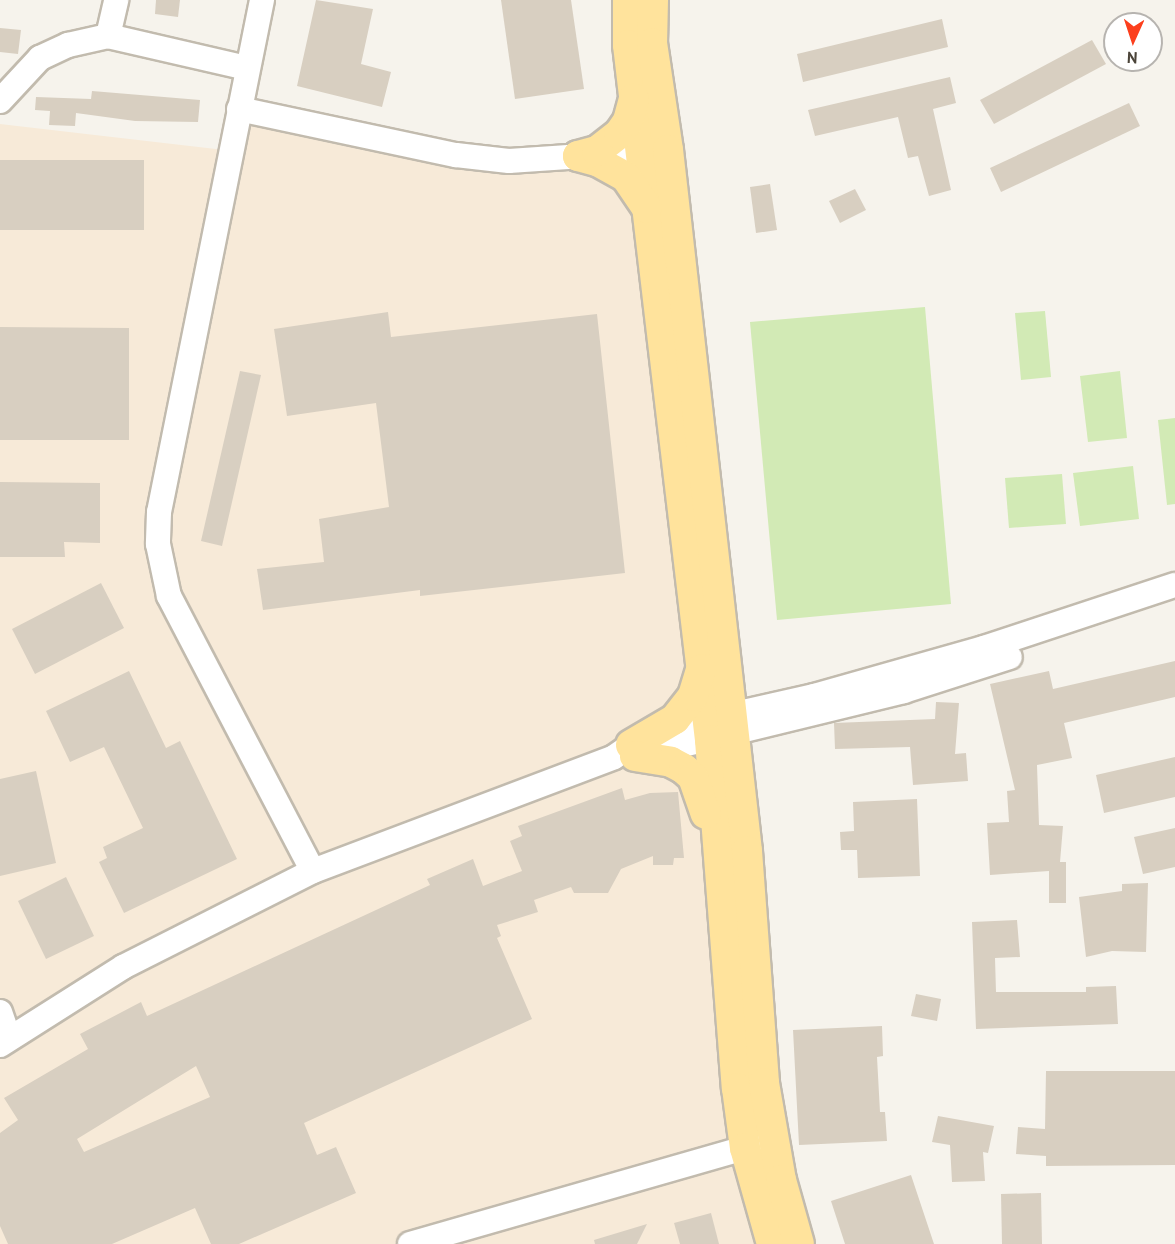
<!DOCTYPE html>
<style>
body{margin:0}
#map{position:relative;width:1175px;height:1244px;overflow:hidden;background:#f6f3ec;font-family:"PT Sans",sans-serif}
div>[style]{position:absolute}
.commercial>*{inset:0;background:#f7ead8}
.green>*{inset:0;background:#d2eab5}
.building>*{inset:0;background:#d8cfc1}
.roads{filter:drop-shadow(2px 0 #c2bbae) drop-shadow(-2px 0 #c2bbae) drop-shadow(0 2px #c2bbae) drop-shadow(0 -2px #c2bbae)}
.minor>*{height:24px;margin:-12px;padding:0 12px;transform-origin:12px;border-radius:12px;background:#fff}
.major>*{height:30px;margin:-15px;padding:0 15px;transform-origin:15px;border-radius:15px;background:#ffe39c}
span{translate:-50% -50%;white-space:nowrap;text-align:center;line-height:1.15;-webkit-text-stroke:6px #fff;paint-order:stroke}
.north{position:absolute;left:1103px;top:12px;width:60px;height:60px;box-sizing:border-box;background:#fff;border:2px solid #b7b4b0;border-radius:50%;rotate:183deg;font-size:16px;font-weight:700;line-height:24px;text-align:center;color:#4b4439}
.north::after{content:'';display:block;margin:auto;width:21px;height:27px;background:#fc3f1d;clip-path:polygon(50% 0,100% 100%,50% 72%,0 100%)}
</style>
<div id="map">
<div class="commercial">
<div style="clip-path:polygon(239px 109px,456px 155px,642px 153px,772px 1244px,0 1244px,0 124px,233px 151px)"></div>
</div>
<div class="green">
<div style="clip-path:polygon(925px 307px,951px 604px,777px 620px,750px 322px)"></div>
<div style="clip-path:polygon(1045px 311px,1051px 377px,1021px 380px,1015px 313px)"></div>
<div style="clip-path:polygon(1120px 371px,1127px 438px,1088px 442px,1080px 376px)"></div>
<div style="clip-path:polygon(1175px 418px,1175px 504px,1167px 505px,1158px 420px)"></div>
<div style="clip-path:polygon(1133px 466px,1139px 519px,1080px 526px,1073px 473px)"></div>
<div style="clip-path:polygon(1062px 474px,1066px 524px,1009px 528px,1005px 478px)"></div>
</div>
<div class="building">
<div style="clip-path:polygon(156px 0,180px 0,178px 17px,155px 14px)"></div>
<div style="clip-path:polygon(316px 0,373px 9px,361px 64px,391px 72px,382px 107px,297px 86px)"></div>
<div style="clip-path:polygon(501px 0,571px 0,584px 89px,515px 99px)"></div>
<div style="clip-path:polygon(942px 19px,948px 47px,803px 82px,797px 54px)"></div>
<div style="clip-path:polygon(0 28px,21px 30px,18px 54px,0 52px)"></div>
<div style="clip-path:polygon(1092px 40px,1106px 64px,994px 124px,980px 100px)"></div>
<div style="clip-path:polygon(950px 77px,956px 103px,933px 109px,951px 190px,929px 196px,918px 156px,908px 158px,898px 117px,815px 136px,808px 110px)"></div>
<div style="clip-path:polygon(92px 91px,200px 100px,198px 122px,135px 121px,76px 113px,75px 126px,49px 125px,50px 111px,35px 110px,36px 97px,91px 99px)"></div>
<div style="clip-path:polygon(1129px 103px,1140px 126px,1001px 192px,990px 168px)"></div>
<div style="clip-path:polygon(0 160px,144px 160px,144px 230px,0 230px)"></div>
<div style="clip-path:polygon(770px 184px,777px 230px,756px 233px,750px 187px)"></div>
<div style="clip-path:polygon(855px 189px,866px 210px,840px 223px,829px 201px)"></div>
<div style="clip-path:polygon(388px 312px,391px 337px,597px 314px,625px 573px,420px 596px,420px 590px,263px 610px,257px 569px,324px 562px,319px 519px,389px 507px,376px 403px,287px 416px,274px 329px)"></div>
<div style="clip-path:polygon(0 327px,129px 328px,129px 440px,0 440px)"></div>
<div style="clip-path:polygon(240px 371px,261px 375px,222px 546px,201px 541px)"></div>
<div style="clip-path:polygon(0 482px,100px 483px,100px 543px,64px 542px,65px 557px,0 557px)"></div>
<div style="clip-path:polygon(101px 583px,124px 628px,35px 674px,12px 629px)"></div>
<div style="clip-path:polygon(1175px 661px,1175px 697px,1064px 723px,1072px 758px,1037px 765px,1039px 825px,1063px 826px,1060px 862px,1066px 862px,1066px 903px,1049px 903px,1049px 871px,990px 875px,987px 823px,1009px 822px,1007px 791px,1015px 790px,990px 684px,1049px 671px,1053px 689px)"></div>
<div style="clip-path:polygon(129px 671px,166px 748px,180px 741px,237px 859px,124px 913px,99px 862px,107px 858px,103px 847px,143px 828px,104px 747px,70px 762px,46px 711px)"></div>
<div style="clip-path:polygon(936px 702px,959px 703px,955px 754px,966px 753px,968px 781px,913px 785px,910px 747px,835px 749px,834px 723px,935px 719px)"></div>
<div style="clip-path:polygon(1175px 757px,1175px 797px,1104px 813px,1096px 775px)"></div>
<div style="clip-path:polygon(36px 771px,56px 863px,0 876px,0 779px)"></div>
<div style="clip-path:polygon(evenodd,622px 788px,625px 800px,650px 793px,678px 792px,684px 858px,674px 858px,673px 865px,653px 865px,653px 856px,621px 869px,608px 893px,574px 893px,571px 887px,534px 900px,538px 912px,497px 925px,501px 936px,497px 938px,532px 1019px,304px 1123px,317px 1155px,336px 1147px,356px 1193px,239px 1244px,211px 1244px,195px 1208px,112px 1244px,8px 1244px,0 1226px,0 1133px,18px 1120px,4px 1098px,88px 1049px,80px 1034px,141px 1002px,147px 1016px,430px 885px,427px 879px,473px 859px,483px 886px,522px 871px,510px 841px,522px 836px,518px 826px,622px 788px,196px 1066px,210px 1097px,84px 1152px,77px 1139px,196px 1066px)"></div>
<div style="clip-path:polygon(917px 799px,920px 876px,858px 878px,857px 850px,841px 850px,840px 832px,854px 831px,853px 802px)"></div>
<div style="clip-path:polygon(1175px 828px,1175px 867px,1143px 874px,1134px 837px)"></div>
<div style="clip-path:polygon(66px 877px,94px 936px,46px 959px,18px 901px)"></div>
<div style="clip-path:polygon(1148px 883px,1146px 952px,1112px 951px,1086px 957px,1079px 897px,1122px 891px,1122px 884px)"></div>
<div style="clip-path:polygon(1017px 920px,1020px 957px,995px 958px,996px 992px,1086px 992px,1086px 987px,1116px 986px,1118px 1024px,976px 1029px,972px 922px)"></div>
<div style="clip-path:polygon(916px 994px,941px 999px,937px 1021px,911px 1016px)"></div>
<div style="clip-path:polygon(882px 1026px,883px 1056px,877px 1057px,880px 1112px,885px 1112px,887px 1141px,799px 1145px,793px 1030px)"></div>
<div style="clip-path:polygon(1046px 1071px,1175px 1071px,1175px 1165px,1046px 1166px,1046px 1156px,1016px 1154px,1018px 1127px,1045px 1129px)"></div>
<div style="clip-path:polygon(938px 1116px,994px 1126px,988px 1153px,983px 1152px,985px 1181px,952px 1182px,950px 1145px,932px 1142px)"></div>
<div style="clip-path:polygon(911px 1175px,934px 1244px,845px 1244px,831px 1201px)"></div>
<div style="clip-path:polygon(1041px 1193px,1042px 1244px,1002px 1244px,1001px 1194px)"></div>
<div style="clip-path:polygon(711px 1213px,719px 1244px,680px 1244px,674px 1223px)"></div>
<div style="clip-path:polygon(647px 1224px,637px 1244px,595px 1244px,594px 1240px)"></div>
</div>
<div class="roads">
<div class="minor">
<div style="left:262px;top:0;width:522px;rotate:101.37deg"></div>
<div style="left:159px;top:512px;width:32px;rotate:92deg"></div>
<div style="left:158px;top:544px;width:53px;rotate:78.1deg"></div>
<div style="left:169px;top:596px;width:310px;rotate:62.4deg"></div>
<div style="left:108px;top:36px;width:37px;rotate:-77deg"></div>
<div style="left:0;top:101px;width:59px;rotate:-47.1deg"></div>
<div style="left:40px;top:58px;width:31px;rotate:-25deg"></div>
<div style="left:68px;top:45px;width:41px;rotate:-12.7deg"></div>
<div style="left:108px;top:36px;width:143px;rotate:13deg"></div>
<div style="left:239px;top:109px;width:222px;rotate:12deg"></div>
<div style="left:456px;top:155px;width:53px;rotate:6.5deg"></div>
<div style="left:509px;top:161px;width:148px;rotate:-3.9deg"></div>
<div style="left:650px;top:753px;width:261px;rotate:-13.7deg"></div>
<div style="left:904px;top:691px;width:111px;rotate:-17.8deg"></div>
<div style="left:0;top:1012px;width:28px;rotate:71deg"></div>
<div style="left:0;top:1045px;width:146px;rotate:-32.4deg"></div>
<div style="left:123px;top:967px;width:213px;rotate:-26.8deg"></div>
<div style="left:313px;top:871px;width:322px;rotate:-20.7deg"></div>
<div style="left:614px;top:757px;width:21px;rotate:-35deg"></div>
<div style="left:631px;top:745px;width:81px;rotate:-18deg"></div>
<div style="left:708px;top:720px;width:109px;rotate:-12.8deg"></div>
<div style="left:814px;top:696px;width:177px;rotate:-15.8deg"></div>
<div style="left:984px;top:648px;width:201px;rotate:-18.3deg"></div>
<div style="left:410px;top:1244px;width:367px;rotate:-16deg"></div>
</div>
<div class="major">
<div style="left:628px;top:0;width:45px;rotate:90deg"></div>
<div style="left:628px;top:45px;width:700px;rotate:83.27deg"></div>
<div style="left:710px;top:740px;width:349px;rotate:85.6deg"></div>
<div style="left:737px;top:1088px;width:61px;rotate:82.4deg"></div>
<div style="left:745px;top:1148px;width:100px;rotate:74.3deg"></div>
<div style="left:653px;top:0;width:43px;rotate:91.3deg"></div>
<div style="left:652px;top:43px;width:108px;rotate:81.5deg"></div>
<div style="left:668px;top:150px;width:705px;rotate:83.57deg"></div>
<div style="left:747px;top:851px;width:233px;rotate:85.8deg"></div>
<div style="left:764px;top:1083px;width:98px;rotate:80.1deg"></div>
<div style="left:781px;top:1180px;width:66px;rotate:74.3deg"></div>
<div style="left:578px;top:156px;width:20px;rotate:15deg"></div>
<div style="left:597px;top:161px;width:33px;rotate:29deg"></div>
<div style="left:626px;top:177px;width:37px;rotate:56deg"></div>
<div style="left:578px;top:156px;width:20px;rotate:-15deg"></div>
<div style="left:597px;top:151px;width:28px;rotate:-38deg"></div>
<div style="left:619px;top:134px;width:16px;rotate:-55deg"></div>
<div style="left:628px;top:121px;width:23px;rotate:-75deg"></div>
<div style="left:631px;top:745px;width:51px;rotate:-30.6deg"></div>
<div style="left:675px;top:719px;width:29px;rotate:-52deg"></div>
<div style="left:693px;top:696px;width:28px;rotate:-73deg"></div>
<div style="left:635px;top:756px;width:36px;rotate:9deg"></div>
<div style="left:671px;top:762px;width:15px;rotate:28deg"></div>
<div style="left:684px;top:769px;width:12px;rotate:42deg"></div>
<div style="left:693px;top:777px;width:39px;rotate:71deg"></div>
</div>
</div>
<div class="north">N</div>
</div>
